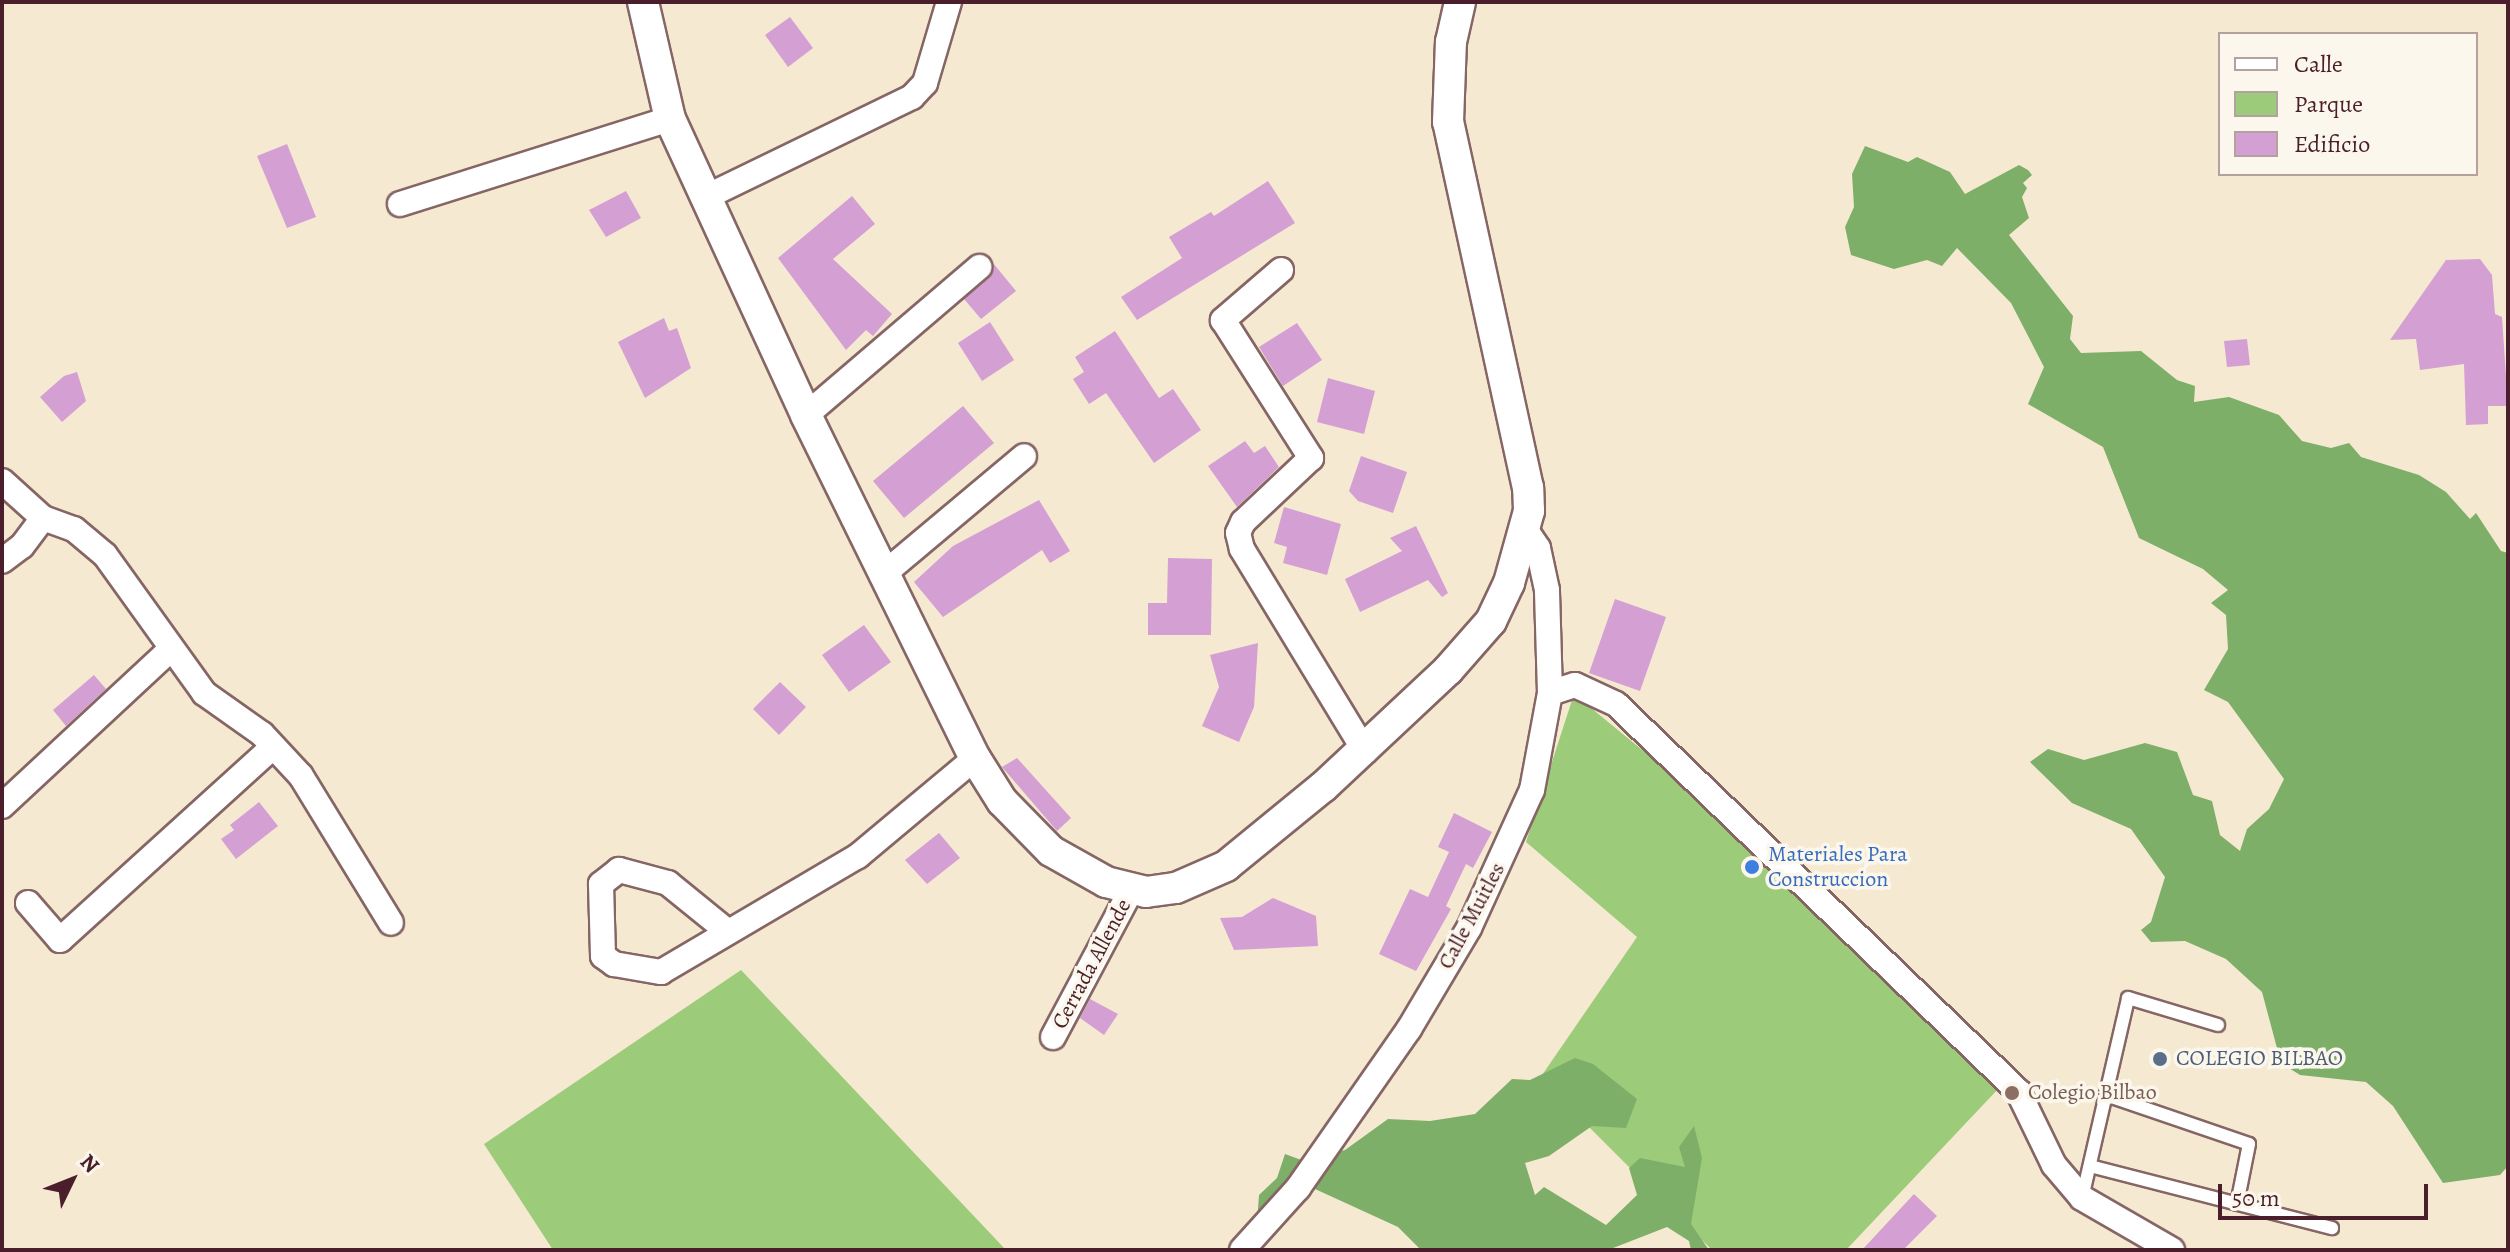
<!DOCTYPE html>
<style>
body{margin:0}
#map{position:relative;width:2510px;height:1252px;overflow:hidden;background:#f6e9d2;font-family:Alegreya,serif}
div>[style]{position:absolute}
.green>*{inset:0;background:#9ccb79}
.forest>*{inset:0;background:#7daf69}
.building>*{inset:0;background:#d49fd3}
.roads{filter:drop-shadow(2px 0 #866665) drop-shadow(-2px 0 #866665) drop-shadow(0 2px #866665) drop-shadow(0 -2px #866665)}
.service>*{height:12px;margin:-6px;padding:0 6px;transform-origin:6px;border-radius:6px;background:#fff}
.minor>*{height:24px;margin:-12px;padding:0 12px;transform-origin:12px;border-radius:12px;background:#fff}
.tertiary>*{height:30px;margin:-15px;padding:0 15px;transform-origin:15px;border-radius:15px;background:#fff}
.dots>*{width:22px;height:22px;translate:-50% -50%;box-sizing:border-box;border:4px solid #fbf7ec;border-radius:50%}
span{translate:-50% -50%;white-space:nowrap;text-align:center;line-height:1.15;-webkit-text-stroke:7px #fbf7ec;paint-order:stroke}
.shop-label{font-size:22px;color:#366cbe}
.left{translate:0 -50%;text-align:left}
.street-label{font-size:22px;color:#4a1f2b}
.service-label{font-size:22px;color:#4e5e75}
.education-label{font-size:22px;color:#785e54}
.frame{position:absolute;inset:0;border:4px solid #4a1f2b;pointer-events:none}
.legend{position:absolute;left:2218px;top:32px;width:260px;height:144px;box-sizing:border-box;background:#fbf7ec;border:2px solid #b4a19f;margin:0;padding:10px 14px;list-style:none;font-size:24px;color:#4a1f2b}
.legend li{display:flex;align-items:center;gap:16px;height:40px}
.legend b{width:40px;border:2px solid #b4a19f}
.north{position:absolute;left:32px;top:1140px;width:80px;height:80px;-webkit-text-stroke:6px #fbf7ec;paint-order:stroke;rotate:47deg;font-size:22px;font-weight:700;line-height:32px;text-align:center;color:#4a1f2b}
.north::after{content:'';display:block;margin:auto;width:28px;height:36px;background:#4a1f2b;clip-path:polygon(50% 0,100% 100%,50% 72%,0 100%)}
.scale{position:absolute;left:2218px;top:1184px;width:210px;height:36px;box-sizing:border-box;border:4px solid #4a1f2b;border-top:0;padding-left:10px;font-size:24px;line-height:28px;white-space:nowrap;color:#4a1f2b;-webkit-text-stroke:6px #fbf7ec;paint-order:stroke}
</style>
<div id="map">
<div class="green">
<div style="clip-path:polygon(1574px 694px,1724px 817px,1999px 1088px,1846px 1250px,1712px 1250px,1540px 1078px,1637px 937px,1526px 842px)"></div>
<div style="clip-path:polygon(741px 970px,1006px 1250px,553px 1250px,484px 1144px)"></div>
</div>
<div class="forest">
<div style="clip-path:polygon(1865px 146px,1908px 162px,1917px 157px,1950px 172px,1965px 194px,2019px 165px,2028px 170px,2032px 175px,2023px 183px,2027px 188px,2022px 197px,2029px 218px,2009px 235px,2073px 316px,2070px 339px,2081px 353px,2141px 351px,2177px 380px,2195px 386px,2194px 402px,2229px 397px,2279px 415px,2302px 441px,2331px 448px,2349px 443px,2361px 457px,2419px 475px,2446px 492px,2470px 519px,2476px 513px,2501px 551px,2508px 553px,2508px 1166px,2500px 1175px,2443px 1183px,2393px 1106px,2366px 1082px,2300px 1075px,2281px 1063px,2262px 992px,2226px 959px,2185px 941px,2151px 942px,2141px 930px,2151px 922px,2165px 877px,2131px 829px,2072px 803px,2030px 762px,2048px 749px,2084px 760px,2145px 743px,2177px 752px,2193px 795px,2212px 801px,2220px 835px,2240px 851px,2247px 829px,2269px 809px,2284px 779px,2228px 702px,2204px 690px,2228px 649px,2226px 615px,2211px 603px,2228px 590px,2203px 569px,2139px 538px,2103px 447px,2028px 404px,2044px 367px,2011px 303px,1957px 248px,1942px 266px,1927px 260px,1894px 269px,1851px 255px,1845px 227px,1854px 207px,1852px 174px)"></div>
<div style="clip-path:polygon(1575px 1058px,1593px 1064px,1637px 1099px,1626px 1128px,1592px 1126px,1549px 1156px,1525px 1163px,1535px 1195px,1544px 1187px,1606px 1225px,1637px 1195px,1629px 1168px,1640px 1158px,1685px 1167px,1679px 1147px,1694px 1126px,1702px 1158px,1691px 1224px,1709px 1250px,1691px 1250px,1689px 1241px,1667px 1227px,1608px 1250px,1421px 1250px,1398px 1227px,1315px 1189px,1257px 1222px,1259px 1195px,1277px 1178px,1285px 1154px,1304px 1161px,1345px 1150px,1388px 1119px,1430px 1121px,1475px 1114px,1512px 1079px,1530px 1080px)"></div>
</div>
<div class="building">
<div style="clip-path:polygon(790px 17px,813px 48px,788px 67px,765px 35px)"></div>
<div style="clip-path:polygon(287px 144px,316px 217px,287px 228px,257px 156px)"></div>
<div style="clip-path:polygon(1268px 181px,1295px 223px,1137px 320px,1121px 297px,1182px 258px,1169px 237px,1211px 212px,1214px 216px)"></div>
<div style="clip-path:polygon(626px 191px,641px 218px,606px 237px,589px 210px)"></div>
<div style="clip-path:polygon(852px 196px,875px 224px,833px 259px,892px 314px,873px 336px,866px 330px,846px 350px,778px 258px)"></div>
<div style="clip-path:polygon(2480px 259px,2492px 275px,2495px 314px,2502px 317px,2508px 406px,2488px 406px,2488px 424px,2466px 425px,2464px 364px,2420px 370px,2416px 339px,2390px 340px,2446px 260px)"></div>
<div style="clip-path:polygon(993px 263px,1016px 291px,981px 319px,964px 299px,989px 278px)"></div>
<div style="clip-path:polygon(664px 318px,669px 331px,677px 328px,691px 368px,645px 398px,618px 342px)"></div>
<div style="clip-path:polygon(990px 322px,1014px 360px,982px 381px,958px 343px)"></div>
<div style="clip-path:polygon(1297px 323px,1322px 360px,1283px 386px,1259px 347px)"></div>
<div style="clip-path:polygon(1115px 331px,1159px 398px,1173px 389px,1201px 430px,1154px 463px,1106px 393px,1089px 404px,1073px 379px,1084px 372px,1075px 357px)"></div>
<div style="clip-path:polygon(2247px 339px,2250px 365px,2227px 367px,2224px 341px)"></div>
<div style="clip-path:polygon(77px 372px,86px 401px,62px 422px,40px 397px,64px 376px)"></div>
<div style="clip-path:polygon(1328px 378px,1375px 391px,1364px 434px,1317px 422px)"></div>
<div style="clip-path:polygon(963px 406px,994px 443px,904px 518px,873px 481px)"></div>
<div style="clip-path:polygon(1245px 441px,1254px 453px,1265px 446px,1279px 467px,1237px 507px,1208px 466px)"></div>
<div style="clip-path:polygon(1361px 456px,1407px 472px,1393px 513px,1358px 501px,1349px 491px)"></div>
<div style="clip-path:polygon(1039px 500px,1070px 551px,1050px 563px,1042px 550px,943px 617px,914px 582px,953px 546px)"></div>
<div style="clip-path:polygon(1284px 507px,1341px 524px,1327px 575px,1283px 563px,1287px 547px,1274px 543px)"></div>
<div style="clip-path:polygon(1416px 526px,1448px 593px,1442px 597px,1428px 580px,1360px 612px,1345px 579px,1402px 551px,1390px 538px)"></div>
<div style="clip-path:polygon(1168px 558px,1212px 559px,1211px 635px,1148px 635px,1148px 603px,1167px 603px)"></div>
<div style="clip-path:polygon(1615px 599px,1666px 617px,1640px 691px,1589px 673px)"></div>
<div style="clip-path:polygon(864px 625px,891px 662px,849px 692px,822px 655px)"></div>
<div style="clip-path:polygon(1258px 643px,1254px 707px,1239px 742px,1202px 726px,1219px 687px,1210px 655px)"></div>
<div style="clip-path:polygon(94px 675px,106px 689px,66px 726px,53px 710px)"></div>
<div style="clip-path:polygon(780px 682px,806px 707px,779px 735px,753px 709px)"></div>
<div style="clip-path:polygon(1017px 758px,1071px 818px,1057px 831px,1002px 767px)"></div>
<div style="clip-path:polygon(259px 802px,278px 826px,236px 859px,221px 839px,234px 830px,230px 825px)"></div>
<div style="clip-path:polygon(1454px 813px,1492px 832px,1473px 868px,1466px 864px,1446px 906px,1451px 909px,1416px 971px,1379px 954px,1410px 889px,1428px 897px,1449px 852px,1438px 847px)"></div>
<div style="clip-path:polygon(939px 833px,960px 858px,927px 884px,905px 860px)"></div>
<div style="clip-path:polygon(1273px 898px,1316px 916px,1318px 946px,1234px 950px,1220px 918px,1242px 917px)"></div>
<div style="clip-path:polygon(1090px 999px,1118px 1014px,1104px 1035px,1080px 1018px)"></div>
<div style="clip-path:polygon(1914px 1194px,1937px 1216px,1903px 1250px,1862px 1250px)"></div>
</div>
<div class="roads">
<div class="service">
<div style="left:2106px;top:1095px;width:151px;rotate:18.9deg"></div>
<div style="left:2249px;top:1144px;width:61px;rotate:101.3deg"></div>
<div style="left:2090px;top:1166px;width:250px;rotate:14.4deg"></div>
<div style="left:2082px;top:1198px;width:205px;rotate:-77deg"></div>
<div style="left:2128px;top:998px;width:94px;rotate:16.7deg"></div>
</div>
<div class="minor">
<div style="left:706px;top:197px;width:229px;rotate:-25.9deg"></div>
<div style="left:912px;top:97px;width:19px;rotate:-47deg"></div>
<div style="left:925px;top:83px;width:84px;rotate:-73.5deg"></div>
<div style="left:400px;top:204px;width:283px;rotate:-17.5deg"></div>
<div style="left:1281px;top:270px;width:77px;rotate:139.2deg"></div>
<div style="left:1223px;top:320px;width:164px;rotate:57.5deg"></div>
<div style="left:1311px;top:458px;width:93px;rotate:136.7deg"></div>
<div style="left:1243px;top:522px;width:12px;rotate:114deg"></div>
<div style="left:1238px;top:533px;width:16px;rotate:76deg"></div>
<div style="left:1242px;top:549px;width:237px;rotate:58.7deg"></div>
<div style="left:806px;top:415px;width:228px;rotate:-40.5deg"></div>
<div style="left:2px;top:481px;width:55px;rotate:42.1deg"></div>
<div style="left:43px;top:518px;width:33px;rotate:20deg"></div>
<div style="left:74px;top:529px;width:40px;rotate:40deg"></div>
<div style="left:105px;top:555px;width:170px;rotate:54.3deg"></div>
<div style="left:204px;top:693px;width:71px;rotate:35.3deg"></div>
<div style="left:262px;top:734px;width:57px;rotate:47.1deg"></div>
<div style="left:301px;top:776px;width:172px;rotate:58.5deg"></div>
<div style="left:2px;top:561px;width:25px;rotate:-37deg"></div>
<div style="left:22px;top:546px;width:35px;rotate:-53deg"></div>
<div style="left:886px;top:572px;width:180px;rotate:-40deg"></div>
<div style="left:1550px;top:693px;width:26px;rotate:-18deg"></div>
<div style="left:1575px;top:685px;width:45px;rotate:24.9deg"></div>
<div style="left:1616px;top:704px;width:558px;rotate:43.91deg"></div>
<div style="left:2018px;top:1091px;width:82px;rotate:64.1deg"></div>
<div style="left:2054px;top:1165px;width:43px;rotate:49.7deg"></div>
<div style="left:2082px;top:1198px;width:104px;rotate:30deg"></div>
<div style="left:2px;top:806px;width:231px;rotate:-42.9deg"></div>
<div style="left:28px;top:903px;width:49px;rotate:49.1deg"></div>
<div style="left:60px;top:940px;width:287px;rotate:-42.2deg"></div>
<div style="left:727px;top:931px;width:76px;rotate:-140.9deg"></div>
<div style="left:668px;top:883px;width:51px;rotate:-165.1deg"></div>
<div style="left:619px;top:870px;width:23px;rotate:142deg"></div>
<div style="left:601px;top:884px;width:72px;rotate:88.4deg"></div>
<div style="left:603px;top:956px;width:14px;rotate:36deg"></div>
<div style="left:614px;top:964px;width:48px;rotate:9.7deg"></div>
<div style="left:661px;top:972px;width:229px;rotate:-30.5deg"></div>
<div style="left:858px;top:856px;width:153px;rotate:-39.9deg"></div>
<div style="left:1053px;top:1037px;width:166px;rotate:-62deg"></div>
<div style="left:1242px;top:1250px;width:84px;rotate:-47.9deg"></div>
<div style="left:1298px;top:1188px;width:194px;rotate:-55.1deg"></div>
<div style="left:1409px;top:1029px;width:117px;rotate:-59.3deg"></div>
<div style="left:1469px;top:928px;width:152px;rotate:-65.5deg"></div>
<div style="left:1532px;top:790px;width:99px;rotate:-79.5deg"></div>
<div style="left:1550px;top:693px;width:103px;rotate:-91.7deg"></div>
<div style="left:1547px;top:590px;width:43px;rotate:-102.1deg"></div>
<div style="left:1538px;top:548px;width:23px;rotate:-124deg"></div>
</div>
<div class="tertiary">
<div style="left:643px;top:2px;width:120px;rotate:77deg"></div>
<div style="left:670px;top:119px;width:326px;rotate:65.3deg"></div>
<div style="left:806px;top:415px;width:382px;rotate:63.8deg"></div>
<div style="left:975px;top:758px;width:51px;rotate:57.9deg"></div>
<div style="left:1002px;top:801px;width:70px;rotate:45.6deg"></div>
<div style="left:1051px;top:851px;width:63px;rotate:29.4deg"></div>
<div style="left:1106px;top:882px;width:41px;rotate:14deg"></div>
<div style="left:1146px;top:892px;width:30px;rotate:-8deg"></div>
<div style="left:1176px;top:888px;width:55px;rotate:-23.7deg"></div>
<div style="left:1226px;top:866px;width:125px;rotate:-39.2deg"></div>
<div style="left:1323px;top:787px;width:171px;rotate:-43.1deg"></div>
<div style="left:1448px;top:670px;width:65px;rotate:-48.7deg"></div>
<div style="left:1491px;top:621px;width:42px;rotate:-64.7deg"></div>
<div style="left:1509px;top:583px;width:75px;rotate:-74.5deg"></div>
<div style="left:1529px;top:511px;width:23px;rotate:-92deg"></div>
<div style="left:1528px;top:488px;width:375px;rotate:-102.3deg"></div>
<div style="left:1448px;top:122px;width:80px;rotate:-87.9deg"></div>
<div style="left:1451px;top:42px;width:41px;rotate:-77.3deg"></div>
</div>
</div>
<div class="dots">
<div style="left:1752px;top:867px;background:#3f7fe0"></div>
<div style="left:2160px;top:1059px;background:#5c6f8a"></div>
<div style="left:2012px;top:1093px;background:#8d6e63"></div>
</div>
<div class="shop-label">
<span class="left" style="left:1768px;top:867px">Materiales Para<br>Construccion</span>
</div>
<div class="street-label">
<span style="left:1472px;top:916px;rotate:-62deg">Calle Muitles</span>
<span style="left:1092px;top:964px;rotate:-62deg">Cerrada Allende</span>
</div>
<div class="service-label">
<span class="left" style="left:2176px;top:1059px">COLEGIO BILBAO</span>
</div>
<div class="education-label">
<span class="left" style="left:2028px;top:1093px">Colegio Bilbao</span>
</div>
<div class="frame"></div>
<ul class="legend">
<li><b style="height:10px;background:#fff"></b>Calle</li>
<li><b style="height:22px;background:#9ccb79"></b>Parque</li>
<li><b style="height:22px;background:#d49fd3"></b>Edificio</li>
</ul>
<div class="north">N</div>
<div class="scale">50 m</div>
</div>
